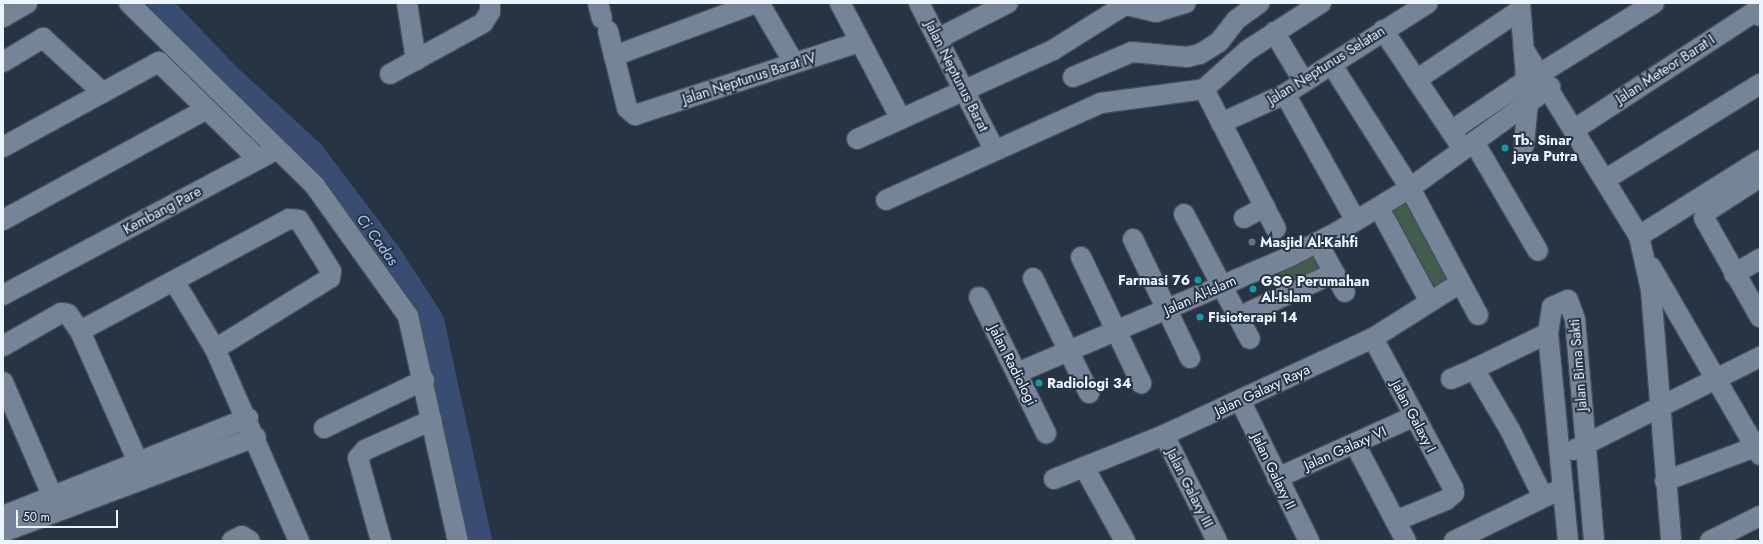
<!DOCTYPE html>
<style>
body{margin:0}
#map{position:relative;width:1763px;height:544px;overflow:hidden;background:#273444;font-family:Jost,sans-serif}
div>[style]{position:absolute}
.green>*{inset:0;background:#425d4b}
.river>*{height:25px;margin:-12.5px;padding:0 12.5px;transform-origin:12.5px;border-radius:12.5px;background:#394d73}
.roads{filter:drop-shadow(1px 0 #45505d) drop-shadow(-1px 0 #45505d) drop-shadow(0 1px #45505d) drop-shadow(0 -1px #45505d)}
.minor>*{height:20px;margin:-10px;padding:0 10px;transform-origin:10px;border-radius:10px;background:#758496}
.dots>*{width:11px;height:11px;translate:-50% -50%;box-sizing:border-box;border:2px solid #273444;border-radius:50%}
span{translate:-50% -50%;white-space:nowrap;text-align:center;line-height:1.15;-webkit-text-stroke:4px #273444;paint-order:stroke}
.street-label{font-size:14px;color:#ecf5ff}
.poi-label{font-size:14px;color:#ecf5ff;font-weight:700}
.left{translate:0 -50%;text-align:left}
.right{translate:-100% -50%;text-align:right}
.water-label{font-size:15px;color:#a9c5f8;font-style:italic}
.frame{position:absolute;inset:0;border:4px solid #ecf5ff;pointer-events:none}
.scale{position:absolute;left:16px;top:510px;width:102px;height:18px;box-sizing:border-box;border:2px solid #ecf5ff;border-top:0;padding-left:5px;font-size:12px;line-height:14px;white-space:nowrap;color:#ecf5ff;-webkit-text-stroke:3px #273444;paint-order:stroke}
</style>
<div id="map">
<div class="green">
<div style="clip-path:polygon(1408px 197px,1454px 279px,1436px 288px,1386px 209px)"></div>
<div style="clip-path:polygon(1316px 250px,1325px 275px,1278px 294px,1270px 272px)"></div>
</div>
<div class="river">
<div style="left:158px;top:3px;width:100px;rotate:46.2deg"></div>
<div style="left:227px;top:75px;width:114px;rotate:42.5deg"></div>
<div style="left:311px;top:152px;width:129px;rotate:52.9deg"></div>
<div style="left:389px;top:255px;width:77px;rotate:57.1deg"></div>
<div style="left:431px;top:320px;width:226px;rotate:77.7deg"></div>
</div>
<div class="roads">
<div class="minor">
<div style="left:129px;top:3px;width:261px;rotate:44.5deg"></div>
<div style="left:315px;top:186px;width:160px;rotate:54.4deg"></div>
<div style="left:408px;top:316px;width:230px;rotate:77.5deg"></div>
<div style="left:407px;top:3px;width:58px;rotate:81deg"></div>
<div style="left:598px;top:3px;width:16px;rotate:76deg"></div>
<div style="left:759px;top:3px;width:69px;rotate:59.7deg"></div>
<div style="left:840px;top:3px;width:131px;rotate:62.3deg"></div>
<div style="left:919px;top:3px;width:164px;rotate:62.8deg"></div>
<div style="left:1520px;top:3px;width:99px;rotate:85.4deg"></div>
<div style="left:1528px;top:102px;width:43px;rotate:95.3deg"></div>
<div style="left:1126px;top:5px;width:31px;rotate:13deg"></div>
<div style="left:1156px;top:12px;width:31px;rotate:-17deg"></div>
<div style="left:3px;top:17px;width:28px;rotate:-30deg"></div>
<div style="left:1383px;top:30px;width:143px;rotate:56.1deg"></div>
<div style="left:608px;top:31px;width:79px;rotate:76.1deg"></div>
<div style="left:627px;top:108px;width:11px;rotate:41deg"></div>
<div style="left:635px;top:115px;width:237px;rotate:-18deg"></div>
<div style="left:1274px;top:32px;width:58px;rotate:59deg"></div>
<div style="left:939px;top:38px;width:77px;rotate:-26.9deg"></div>
<div style="left:1524px;top:50px;width:219px;rotate:58.3deg"></div>
<div style="left:1639px;top:236px;width:55px;rotate:77.5deg"></div>
<div style="left:1651px;top:290px;width:252px;rotate:85.4deg"></div>
<div style="left:614px;top:56px;width:152px;rotate:-20.5deg"></div>
<div style="left:3px;top:62px;width:47px;rotate:-31deg"></div>
<div style="left:43px;top:38px;width:81px;rotate:42.5deg"></div>
<div style="left:1332px;top:65px;width:146px;rotate:57.6deg"></div>
<div style="left:1410px;top:188px;width:144px;rotate:61.8deg"></div>
<div style="left:1541px;top:73px;width:133px;rotate:-31.8deg"></div>
<div style="left:390px;top:74px;width:106px;rotate:-28.7deg"></div>
<div style="left:483px;top:23px;width:13px;rotate:-58deg"></div>
<div style="left:490px;top:12px;width:9px;rotate:-90deg"></div>
<div style="left:1073px;top:77px;width:64px;rotate:-23deg"></div>
<div style="left:1132px;top:52px;width:55px;rotate:5.2deg"></div>
<div style="left:1187px;top:57px;width:13px;rotate:-13deg"></div>
<div style="left:1200px;top:54px;width:22px;rotate:-32deg"></div>
<div style="left:1219px;top:42px;width:28px;rotate:-52deg"></div>
<div style="left:1236px;top:20px;width:29px;rotate:-36deg"></div>
<div style="left:1416px;top:80px;width:125px;rotate:-33.9deg"></div>
<div style="left:1204px;top:89px;width:157px;rotate:62.8deg"></div>
<div style="left:1285px;top:94px;width:145px;rotate:60.8deg"></div>
<div style="left:1221px;top:123px;width:70px;rotate:-24.4deg"></div>
<div style="left:1285px;top:94px;width:169px;rotate:-32.5deg"></div>
<div style="left:1575px;top:129px;width:212px;rotate:-33.1deg"></div>
<div style="left:1753px;top:13px;width:8px;rotate:23deg"></div>
<div style="left:1451px;top:131px;width:89px;rotate:-34deg"></div>
<div style="left:857px;top:139px;width:215px;rotate:-24.4deg"></div>
<div style="left:1053px;top:50px;width:89px;rotate:-32.1deg"></div>
<div style="left:1474px;top:142px;width:126px;rotate:59.6deg"></div>
<div style="left:3px;top:147px;width:178px;rotate:-28.6deg"></div>
<div style="left:159px;top:62px;width:139px;rotate:44.4deg"></div>
<div style="left:1760px;top:177px;width:64px;rotate:147.1deg"></div>
<div style="left:1706px;top:212px;width:6px;rotate:108deg"></div>
<div style="left:1704px;top:218px;width:114px;rotate:60.5deg"></div>
<div style="left:1606px;top:179px;width:181px;rotate:-31.7deg"></div>
<div style="left:886px;top:200px;width:236px;rotate:-24.3deg"></div>
<div style="left:1101px;top:103px;width:104px;rotate:-7.7deg"></div>
<div style="left:1204px;top:89px;width:59px;rotate:-41.6deg"></div>
<div style="left:1248px;top:50px;width:87px;rotate:-32.8deg"></div>
<div style="left:1379px;top:208px;width:105px;rotate:61.5deg"></div>
<div style="left:1184px;top:214px;width:141px;rotate:62.2deg"></div>
<div style="left:1244px;top:218px;width:24px;rotate:-28deg"></div>
<div style="left:3px;top:220px;width:232px;rotate:-28.6deg"></div>
<div style="left:1639px;top:236px;width:143px;rotate:-32.1deg"></div>
<div style="left:1133px;top:239px;width:132px;rotate:64.4deg"></div>
<div style="left:1317px;top:242px;width:57px;rotate:60.8deg"></div>
<div style="left:1081px;top:257px;width:140px;rotate:64.5deg"></div>
<div style="left:1651px;top:267px;width:217px;rotate:59.9deg"></div>
<div style="left:1734px;top:274px;width:30px;rotate:-30deg"></div>
<div style="left:1033px;top:278px;width:128px;rotate:64deg"></div>
<div style="left:174px;top:281px;width:79px;rotate:58.9deg"></div>
<div style="left:215px;top:349px;width:210px;rotate:66.4deg"></div>
<div style="left:3px;top:295px;width:302px;rotate:-28deg"></div>
<div style="left:979px;top:297px;width:152px;rotate:63.8deg"></div>
<div style="left:1238px;top:317px;width:106px;rotate:-24.6deg"></div>
<div style="left:80px;top:331px;width:237px;rotate:-28.2deg"></div>
<div style="left:289px;top:219px;width:10px;rotate:6deg"></div>
<div style="left:299px;top:220px;width:60px;rotate:57.9deg"></div>
<div style="left:331px;top:271px;width:7px;rotate:98deg"></div>
<div style="left:330px;top:278px;width:135px;rotate:148.3deg"></div>
<div style="left:1373px;top:338px;width:170px;rotate:61.9deg"></div>
<div style="left:1453px;top:488px;width:5px;rotate:79deg"></div>
<div style="left:1454px;top:493px;width:11px;rotate:139deg"></div>
<div style="left:1446px;top:500px;width:55px;rotate:157.6deg"></div>
<div style="left:3px;top:346px;width:67px;rotate:-29.6deg"></div>
<div style="left:61px;top:313px;width:7px;rotate:8deg"></div>
<div style="left:68px;top:314px;width:21px;rotate:55deg"></div>
<div style="left:80px;top:331px;width:155px;rotate:66.1deg"></div>
<div style="left:1017px;top:373px;width:298px;rotate:-23.1deg"></div>
<div style="left:1291px;top:256px;width:54px;rotate:-27.5deg"></div>
<div style="left:1339px;top:231px;width:83px;rotate:-31.2deg"></div>
<div style="left:1410px;top:188px;width:173px;rotate:-35.8deg"></div>
<div style="left:1451px;top:379px;width:25px;rotate:-23deg"></div>
<div style="left:3px;top:382px;width:138px;rotate:66.6deg"></div>
<div style="left:1240px;top:400px;width:157px;rotate:63.9deg"></div>
<div style="left:324px;top:428px;width:111px;rotate:-25.6deg"></div>
<div style="left:1164px;top:435px;width:119px;rotate:63.4deg"></div>
<div style="left:1355px;top:444px;width:110px;rotate:62.3deg"></div>
<div style="left:1574px;top:450px;width:208px;rotate:-26.6deg"></div>
<div style="left:1084px;top:467px;width:85px;rotate:61deg"></div>
<div style="left:1277px;top:478px;width:149px;rotate:-24.2deg"></div>
<div style="left:1054px;top:479px;width:118px;rotate:-21.8deg"></div>
<div style="left:1164px;top:435px;width:230px;rotate:-24.9deg"></div>
<div style="left:1373px;top:338px;width:103px;rotate:-32.3deg"></div>
<div style="left:1665px;top:481px;width:96px;rotate:-20.7deg"></div>
<div style="left:1543px;top:497px;width:75px;rotate:-116.2deg"></div>
<div style="left:1510px;top:430px;width:71px;rotate:-120.5deg"></div>
<div style="left:1474px;top:369px;width:82px;rotate:-25.9deg"></div>
<div style="left:3px;top:516px;width:264px;rotate:-21.8deg"></div>
<div style="left:3px;top:532px;width:270px;rotate:-20.6deg"></div>
<div style="left:232px;top:541px;width:11px;rotate:-27deg"></div>
<div style="left:242px;top:536px;width:9px;rotate:32deg"></div>
<div style="left:381px;top:541px;width:86px;rotate:-105.5deg"></div>
<div style="left:358px;top:458px;width:11px;rotate:-49deg"></div>
<div style="left:365px;top:450px;width:73px;rotate:-24.1deg"></div>
<div style="left:1454px;top:541px;width:112px;rotate:-25.9deg"></div>
<div style="left:1568px;top:541px;width:209px;rotate:-95.5deg"></div>
<div style="left:1548px;top:333px;width:26px;rotate:-81deg"></div>
<div style="left:1552px;top:307px;width:17px;rotate:-24deg"></div>
<div style="left:1568px;top:300px;width:20px;rotate:70deg"></div>
<div style="left:1575px;top:319px;width:223px;rotate:85.1deg"></div>
<div style="left:1710px;top:541px;width:56px;rotate:-26.6deg"></div>
</div>
</div>
<div class="dots">
<div style="left:1505px;top:148px;background:#0f9aa8"></div>
<div style="left:1252px;top:242px;background:#6b7280"></div>
<div style="left:1198px;top:280px;background:#0f9aa8"></div>
<div style="left:1253px;top:289px;background:#0f9aa8"></div>
<div style="left:1200px;top:317px;background:#0f9aa8"></div>
<div style="left:1039px;top:383px;background:#0f9aa8"></div>
</div>
<div class="street-label">
<span style="left:1326px;top:65px;rotate:-32deg">Jalan Neptunus Selatan</span>
<span style="left:1665px;top:69px;rotate:-33deg">Jalan Meteor Barat I</span>
<span style="left:957px;top:76px;rotate:63deg">Jalan Neptunus Barat</span>
<span style="left:749px;top:78px;rotate:-18deg">Jalan Neptunus Barat IV</span>
<span style="left:162px;top:210px;rotate:-28deg">Kembang Pare</span>
<span style="left:1200px;top:295px;rotate:-24deg">Jalan Al-Islam</span>
<span style="left:1013px;top:365px;rotate:63deg">Jalan Radiologi</span>
<span style="left:1578px;top:365px;rotate:-95deg">Jalan Bima Sakti</span>
<span style="left:1262px;top:390px;rotate:-25deg">Jalan Galaxy Raya</span>
<span style="left:1414px;top:416px;rotate:62deg">Jalan Galaxy I</span>
<span style="left:1345px;top:448px;rotate:-24deg">Jalan Galaxy VI</span>
<span style="left:1274px;top:471px;rotate:64deg">Jalan Galaxy II</span>
<span style="left:1190px;top:488px;rotate:63deg">Jalan Galaxy III</span>
</div>
<div class="poi-label">
<span class="left" style="left:1513px;top:148px">Tb. Sinar<br>jaya Putra</span>
<span class="left" style="left:1260px;top:242px">Masjid Al-Kahfi</span>
<span class="right" style="left:1190px;top:280px">Farmasi 76</span>
<span class="left" style="left:1261px;top:289px">GSG Perumahan<br>Al-Islam</span>
<span class="left" style="left:1208px;top:317px">Fisioterapi 14</span>
<span class="left" style="left:1047px;top:383px">Radiologi 34</span>
</div>
<div class="water-label">
<span style="left:377px;top:240px;rotate:54deg">Ci Cadas</span>
</div>
<div class="frame"></div>
<div class="scale">50 m</div>
</div>
